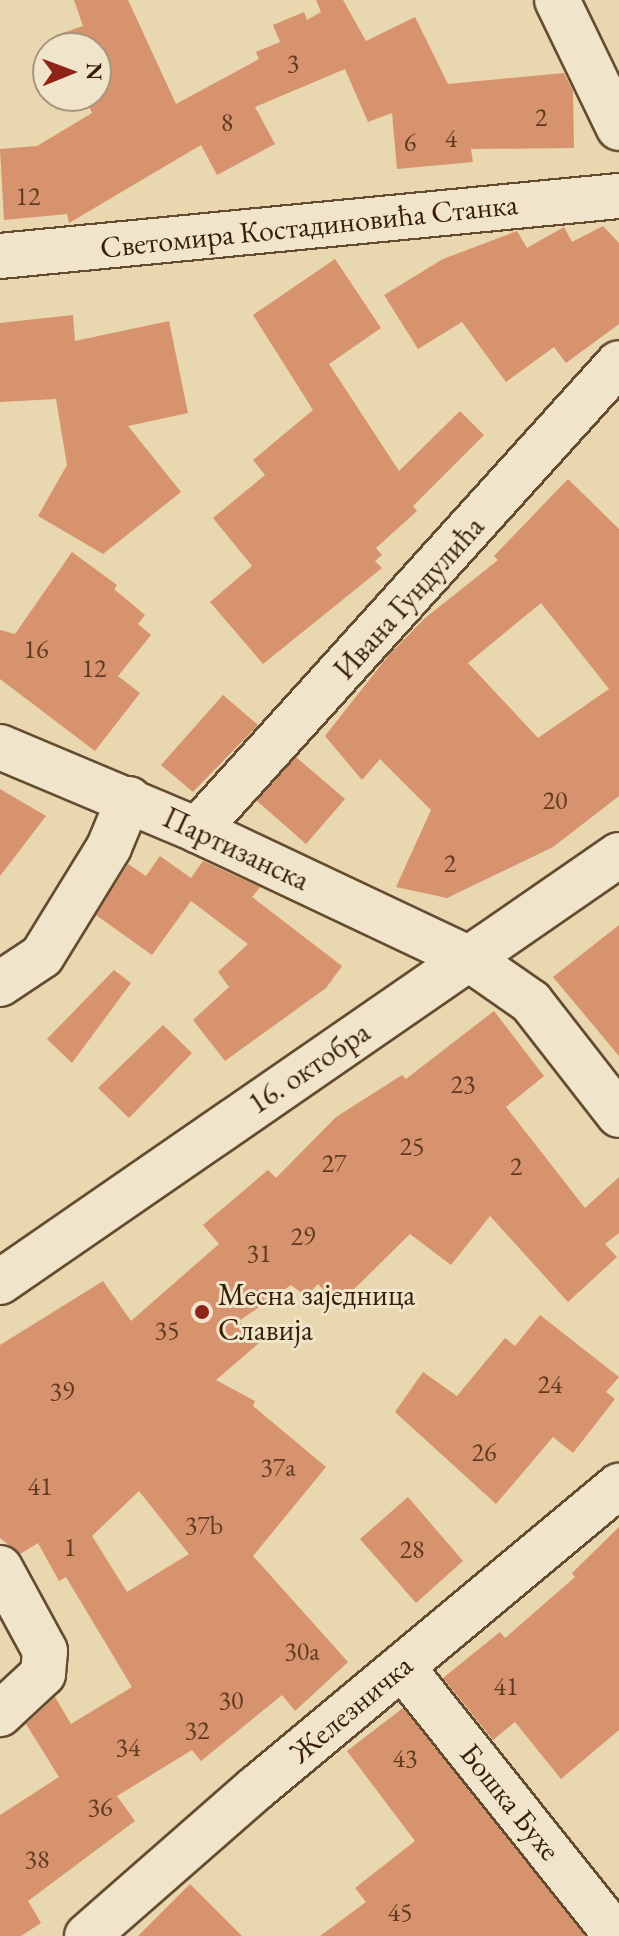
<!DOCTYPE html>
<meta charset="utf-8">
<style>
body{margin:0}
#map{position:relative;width:619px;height:1936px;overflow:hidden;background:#e8d7af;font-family:"EB Garamond",serif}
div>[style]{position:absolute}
.building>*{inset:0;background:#d7926e}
.roads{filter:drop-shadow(2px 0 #654c31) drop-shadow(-2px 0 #654c31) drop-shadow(0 2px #654c31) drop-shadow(0 -2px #654c31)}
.minor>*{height:44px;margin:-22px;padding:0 22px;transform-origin:22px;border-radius:22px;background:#f0e5cb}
.tertiary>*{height:44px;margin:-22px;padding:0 22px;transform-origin:22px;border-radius:22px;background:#f0e5cb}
.secondary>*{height:44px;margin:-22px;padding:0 22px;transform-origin:22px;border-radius:22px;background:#f0e5cb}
.dots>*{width:22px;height:22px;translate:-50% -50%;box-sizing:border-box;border:4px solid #f0e5cb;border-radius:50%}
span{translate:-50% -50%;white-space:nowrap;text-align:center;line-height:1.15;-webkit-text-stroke:6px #f0e5cb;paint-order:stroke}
.number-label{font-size:26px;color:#603b21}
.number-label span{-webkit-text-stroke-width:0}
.street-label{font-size:30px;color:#391e07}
.poi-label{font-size:30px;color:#391e07}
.left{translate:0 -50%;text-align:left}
.north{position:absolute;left:32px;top:32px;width:80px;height:80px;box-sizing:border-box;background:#f0e5cb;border:2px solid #a7957d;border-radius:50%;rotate:89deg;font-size:22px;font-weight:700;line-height:32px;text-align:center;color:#391e07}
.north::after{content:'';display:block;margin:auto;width:28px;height:36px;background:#8f2418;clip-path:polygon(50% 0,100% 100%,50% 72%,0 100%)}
</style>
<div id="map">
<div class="building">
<div style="clip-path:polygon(74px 0,128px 0,176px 104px,259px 59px,256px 52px,280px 42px,273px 25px,304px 12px,307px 20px,321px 12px,316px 0,343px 0,366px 41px,415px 17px,448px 84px,564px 73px,573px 91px,574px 148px,471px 149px,473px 162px,397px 169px,392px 113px,368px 122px,345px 69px,255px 107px,275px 144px,217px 175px,201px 145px,69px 223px,67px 214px,4px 220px,0 149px,37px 146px,92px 113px,85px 96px,96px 96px,96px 48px,63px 48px,57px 35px,83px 26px)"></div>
<div style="clip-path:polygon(603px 226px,619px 243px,619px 324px,566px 363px,554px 347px,506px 382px,462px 322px,418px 349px,384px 295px,443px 259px,517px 231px,527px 248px,564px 227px,572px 242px)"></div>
<div style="clip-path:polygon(335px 259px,381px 328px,329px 364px,399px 471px,460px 411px,484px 435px,413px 506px,417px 511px,376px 548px,382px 555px,375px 561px,382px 568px,263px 664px,210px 602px,252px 566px,213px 518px,265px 475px,253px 460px,313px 410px,253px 315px)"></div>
<div style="clip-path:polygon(73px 315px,75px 341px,169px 321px,188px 413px,128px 426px,181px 492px,103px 554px,38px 516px,67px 465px,56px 399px,0 402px,0 323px)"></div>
<div style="clip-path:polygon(evenodd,568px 479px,619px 529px,619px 796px,553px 847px,447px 898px,396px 887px,431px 810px,380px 759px,362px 780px,325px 736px,388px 656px,424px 619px,498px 560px,494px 556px,568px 479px,541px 603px,609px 689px,538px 738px,468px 663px,541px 603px)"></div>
<div style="clip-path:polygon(72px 552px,117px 585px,114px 589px,145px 615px,138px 624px,151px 635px,118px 676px,140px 693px,95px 751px,0 679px,0 630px,15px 634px)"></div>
<div style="clip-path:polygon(223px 695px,258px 725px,193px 792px,161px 765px)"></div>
<div style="clip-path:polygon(296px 757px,345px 799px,306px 844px,257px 801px)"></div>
<div style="clip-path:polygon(0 789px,46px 816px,0 876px)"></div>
<div style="clip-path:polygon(160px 856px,191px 878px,203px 861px,260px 887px,252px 897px,342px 966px,326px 988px,225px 1061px,193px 1020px,229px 987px,218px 972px,248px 944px,191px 901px,152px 955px,96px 915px,128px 864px,146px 876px)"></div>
<div style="clip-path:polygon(619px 925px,619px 1056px,553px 977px)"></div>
<div style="clip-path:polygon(114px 970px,131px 983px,72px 1063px,47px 1039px)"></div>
<div style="clip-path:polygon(evenodd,494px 1011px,544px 1076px,506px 1107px,585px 1208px,619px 1177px,619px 1233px,605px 1244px,617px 1257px,568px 1302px,490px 1216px,451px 1265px,410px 1234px,338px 1305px,318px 1284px,306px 1296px,291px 1285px,239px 1321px,259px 1343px,216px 1380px,255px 1401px,253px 1406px,326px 1467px,253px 1556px,348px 1662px,295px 1711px,282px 1695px,201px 1761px,192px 1750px,117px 1796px,135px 1821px,28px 1901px,41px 1923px,21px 1936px,0 1936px,0 1815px,59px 1777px,26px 1724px,55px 1697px,71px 1724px,132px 1687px,66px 1577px,59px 1581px,38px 1543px,20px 1554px,0 1538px,0 1345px,103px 1281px,131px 1321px,219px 1244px,203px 1225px,268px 1170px,276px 1178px,336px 1117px,402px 1075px,406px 1079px,494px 1011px,139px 1491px,189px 1554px,127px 1592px,92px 1536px,139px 1491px)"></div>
<div style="clip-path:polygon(163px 1025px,192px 1053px,129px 1118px,98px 1088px)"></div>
<div style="clip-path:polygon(540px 1315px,619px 1377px,606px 1392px,615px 1399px,573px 1453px,553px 1437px,496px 1504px,395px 1412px,423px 1372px,457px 1396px,505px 1338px,515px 1346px)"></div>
<div style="clip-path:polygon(408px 1497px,463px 1561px,416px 1603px,360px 1539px)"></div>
<div style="clip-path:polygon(619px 1527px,619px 1730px,561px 1779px,515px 1722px,493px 1740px,443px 1678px,500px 1632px,505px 1638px,575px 1577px,572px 1573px)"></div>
<div style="clip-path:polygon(403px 1708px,585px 1936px,320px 1936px,366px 1902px,355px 1888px,415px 1841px,347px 1751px)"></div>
<div style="clip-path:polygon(190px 1884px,242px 1936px,138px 1936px)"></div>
</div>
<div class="roads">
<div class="minor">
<div style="left:557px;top:0;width:142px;rotate:64.2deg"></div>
<div style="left:0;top:256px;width:622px;rotate:-5.54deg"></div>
<div style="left:197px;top:830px;width:629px;rotate:-47.9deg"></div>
<div style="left:468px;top:958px;width:77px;rotate:34.9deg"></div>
<div style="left:531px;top:1002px;width:143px;rotate:52.1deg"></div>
<div style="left:0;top:984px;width:50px;rotate:-33.7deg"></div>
<div style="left:42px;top:956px;width:128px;rotate:-58.4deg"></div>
<div style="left:109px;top:847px;width:52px;rotate:-67.4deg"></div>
<div style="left:0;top:1568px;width:94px;rotate:61.5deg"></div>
<div style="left:45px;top:1651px;width:23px;rotate:95deg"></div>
<div style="left:43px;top:1674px;width:59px;rotate:137.1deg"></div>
<div style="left:402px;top:1667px;width:344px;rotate:51.4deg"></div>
<div style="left:87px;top:1936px;width:223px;rotate:-41.2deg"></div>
<div style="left:255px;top:1789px;width:474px;rotate:-39.8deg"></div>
</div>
<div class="tertiary">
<div style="left:0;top:747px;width:214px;rotate:22.8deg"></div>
<div style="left:197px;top:830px;width:300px;rotate:25.3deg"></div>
</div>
<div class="secondary">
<div style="left:0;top:1282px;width:752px;rotate:-34.6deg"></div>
</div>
</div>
<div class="dots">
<div style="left:202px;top:1312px;background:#8f2418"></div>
</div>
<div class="number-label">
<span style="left:293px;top:64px">3</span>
<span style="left:541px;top:118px">2</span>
<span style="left:227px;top:123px">8</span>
<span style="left:451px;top:139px">4</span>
<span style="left:410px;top:143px">6</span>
<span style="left:28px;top:197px">12</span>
<span style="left:36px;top:650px">16</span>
<span style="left:94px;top:669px">12</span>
<span style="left:555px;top:801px">20</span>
<span style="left:450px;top:864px">2</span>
<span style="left:463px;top:1085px">23</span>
<span style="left:412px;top:1147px">25</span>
<span style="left:334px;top:1164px">27</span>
<span style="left:516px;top:1167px">2</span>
<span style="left:303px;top:1237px">29</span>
<span style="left:259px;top:1254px">31</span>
<span style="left:167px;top:1331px">35</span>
<span style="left:550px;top:1385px">24</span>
<span style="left:62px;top:1392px">39</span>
<span style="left:484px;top:1453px">26</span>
<span style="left:278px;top:1468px">37a</span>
<span style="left:40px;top:1487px">41</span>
<span style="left:204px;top:1526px">37b</span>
<span style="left:70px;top:1548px">1</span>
<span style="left:412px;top:1550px">28</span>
<span style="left:302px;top:1652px">30a</span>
<span style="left:506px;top:1687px">41</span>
<span style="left:231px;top:1701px">30</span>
<span style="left:197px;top:1731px">32</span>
<span style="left:128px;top:1748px">34</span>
<span style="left:405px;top:1759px">43</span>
<span style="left:100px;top:1808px">36</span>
<span style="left:37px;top:1860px">38</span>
<span style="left:400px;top:1913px">45</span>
</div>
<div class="street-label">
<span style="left:309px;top:226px;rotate:-6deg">Светомира Костадиновића Станка</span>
<span style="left:409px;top:598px;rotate:-48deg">Ивана Гундулића</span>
<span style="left:236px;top:849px;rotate:25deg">Партизанска</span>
<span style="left:309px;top:1068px;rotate:-34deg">16. октобра</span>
<span style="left:351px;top:1709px;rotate:-40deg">Железничка</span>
<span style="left:510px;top:1802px;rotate:51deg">Бошка Бухе</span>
</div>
<div class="poi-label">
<span class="left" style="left:218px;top:1312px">Месна заједница<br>Славија</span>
</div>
<div class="north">N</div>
</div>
